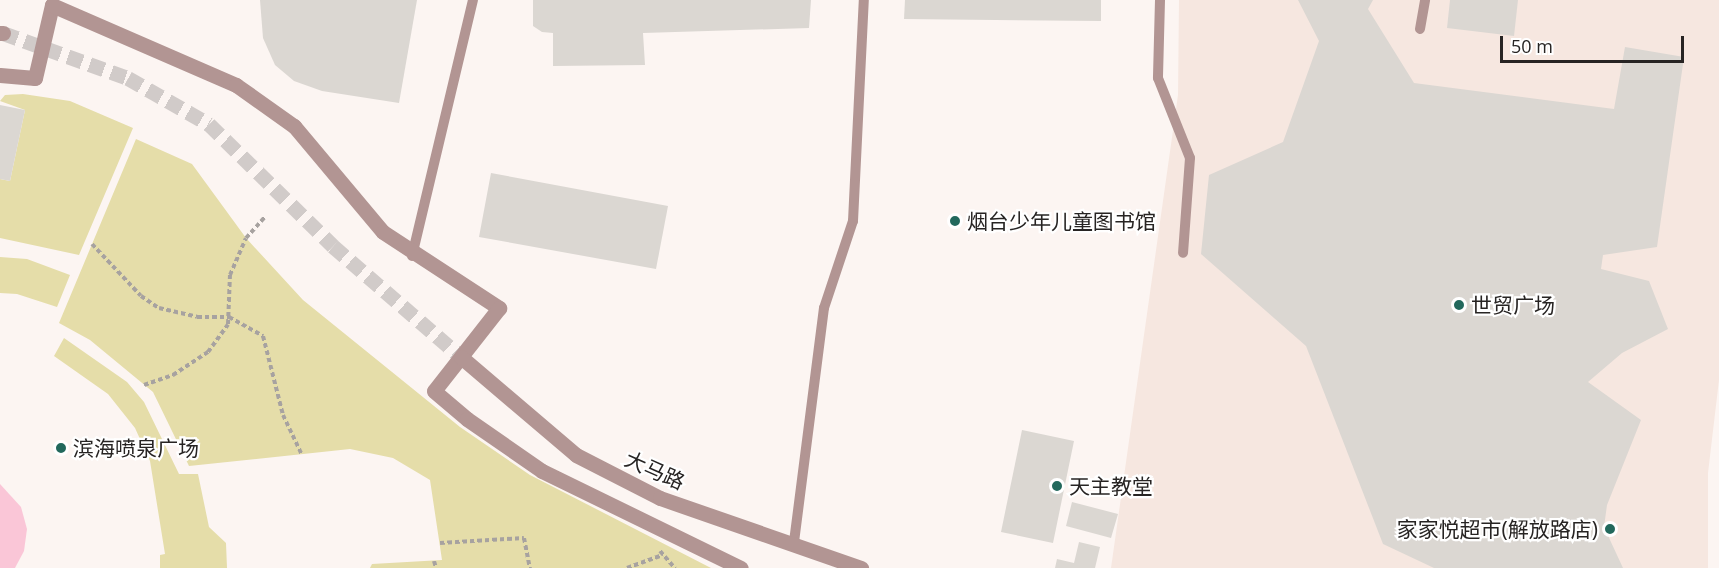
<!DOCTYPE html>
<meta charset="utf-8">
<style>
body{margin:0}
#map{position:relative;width:1719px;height:568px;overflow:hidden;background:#fcf5f2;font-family:"Open Sans","Noto Sans SC",sans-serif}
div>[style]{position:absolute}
.built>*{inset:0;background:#f6e7e0}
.green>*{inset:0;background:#e5dda9}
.water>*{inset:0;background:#fac6d7}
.building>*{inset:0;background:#dbd7d2}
.tertiary-tunnel>*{height:15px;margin-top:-7.5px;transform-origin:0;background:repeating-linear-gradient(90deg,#d1cbc9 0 15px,transparent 0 23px)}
.path>*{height:4px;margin-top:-2px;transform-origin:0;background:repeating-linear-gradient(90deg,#a7a2a0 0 4.5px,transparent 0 7.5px)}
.service>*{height:10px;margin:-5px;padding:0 5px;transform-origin:5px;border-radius:5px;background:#b29593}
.pedestrian>*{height:15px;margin:-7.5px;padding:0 7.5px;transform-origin:7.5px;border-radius:7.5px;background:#b29593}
.tertiary>*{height:15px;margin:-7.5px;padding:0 7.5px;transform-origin:7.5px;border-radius:7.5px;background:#b29593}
.dots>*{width:16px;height:16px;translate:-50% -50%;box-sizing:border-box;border:3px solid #fff;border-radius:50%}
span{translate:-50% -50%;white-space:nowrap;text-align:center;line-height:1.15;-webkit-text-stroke:4.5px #fff;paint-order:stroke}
.poi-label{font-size:21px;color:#272423}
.left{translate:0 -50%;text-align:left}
.right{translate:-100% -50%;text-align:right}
.street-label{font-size:21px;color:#272423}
.scale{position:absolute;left:1500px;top:36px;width:184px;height:27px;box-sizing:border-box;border:3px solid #272423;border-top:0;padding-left:8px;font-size:18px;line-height:21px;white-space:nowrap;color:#272423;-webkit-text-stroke:4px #fff;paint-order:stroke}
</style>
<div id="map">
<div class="built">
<div style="clip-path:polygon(1179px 0,1719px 0,1719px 380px,1708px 473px,1708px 568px,1111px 568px,1178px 95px)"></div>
</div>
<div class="green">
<div style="clip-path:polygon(23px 94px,70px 101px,133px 128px,79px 255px,0 238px,0 179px,10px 181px,25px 110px,0 101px,5px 95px)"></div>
<div style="clip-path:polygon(136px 139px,192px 164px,246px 238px,303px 300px,460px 427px,530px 475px,711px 568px,370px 568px,372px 564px,442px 560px,430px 480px,393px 458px,350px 449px,189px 466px,153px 392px,90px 340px,59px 323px)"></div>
<div style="clip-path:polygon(0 257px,27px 259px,70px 275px,57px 307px,17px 294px,0 293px)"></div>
<div style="clip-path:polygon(64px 338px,127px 382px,144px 402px,179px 474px,198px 474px,209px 527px,226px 543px,227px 568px,160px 568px,160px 555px,165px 554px,150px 461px,135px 428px,108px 394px,54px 356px)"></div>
</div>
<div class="water">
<div style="clip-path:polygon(0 484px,21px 507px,27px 529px,24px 551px,15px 568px,0 568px)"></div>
</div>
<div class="building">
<div style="clip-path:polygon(260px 0,417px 0,399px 103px,322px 91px,294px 81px,275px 65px,263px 38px)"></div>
<div style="clip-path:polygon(533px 0,811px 0,809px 28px,643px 33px,645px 65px,553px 66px,553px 33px,542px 32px,533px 26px)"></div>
<div style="clip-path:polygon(905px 0,1101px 0,1101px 21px,904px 19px)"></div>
<div style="clip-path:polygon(1298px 0,1373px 0,1368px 9px,1414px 83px,1614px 109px,1625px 47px,1684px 57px,1657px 247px,1603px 255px,1601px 269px,1649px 281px,1668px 329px,1622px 353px,1588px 382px,1641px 420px,1607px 505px,1604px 527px,1623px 568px,1434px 568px,1383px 544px,1306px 346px,1201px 254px,1209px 175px,1283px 142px,1319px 41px)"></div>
<div style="clip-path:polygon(1450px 0,1518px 0,1514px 36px,1447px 28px)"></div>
<div style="clip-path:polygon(0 105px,25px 110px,10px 181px,0 179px)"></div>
<div style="clip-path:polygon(491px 173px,668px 206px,656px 269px,479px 237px)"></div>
<div style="clip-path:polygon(1022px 430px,1074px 441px,1053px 543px,1001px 532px)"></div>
<div style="clip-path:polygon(1072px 502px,1118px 514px,1111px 538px,1066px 526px)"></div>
<div style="clip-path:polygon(1079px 542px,1100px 547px,1095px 568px,1055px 568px,1057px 559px,1074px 563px)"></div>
</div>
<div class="tertiary-tunnel">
<div style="left:3px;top:33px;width:133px;rotate:19.8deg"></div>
<div style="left:128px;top:78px;width:93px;rotate:29.6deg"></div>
<div style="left:209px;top:124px;width:174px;rotate:44.5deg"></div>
<div style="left:333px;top:246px;width:169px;rotate:40.9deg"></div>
</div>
<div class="path">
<div style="left:92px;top:244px;width:71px;rotate:46.7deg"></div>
<div style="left:141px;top:296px;width:22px;rotate:34deg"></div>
<div style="left:159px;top:308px;width:39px;rotate:13deg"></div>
<div style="left:197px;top:317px;width:32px"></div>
<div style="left:229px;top:317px;width:39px;rotate:29deg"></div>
<div style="left:263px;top:336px;width:81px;rotate:75.8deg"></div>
<div style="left:283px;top:415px;width:44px;rotate:64.6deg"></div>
<div style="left:144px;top:385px;width:31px;rotate:-19deg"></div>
<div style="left:173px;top:375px;width:42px;rotate:-33.3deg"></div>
<div style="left:208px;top:352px;width:34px;rotate:-54deg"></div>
<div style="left:228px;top:324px;width:49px;rotate:-87.7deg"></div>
<div style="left:230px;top:275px;width:40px;rotate:-66.6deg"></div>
<div style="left:246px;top:238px;width:28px;rotate:-48deg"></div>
<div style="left:440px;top:543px;width:84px;rotate:-3.4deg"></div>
<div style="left:524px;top:538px;width:31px;rotate:79deg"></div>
<div style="left:660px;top:551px;width:23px;rotate:49deg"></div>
<div style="left:434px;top:561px;width:7px;rotate:74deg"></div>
<div style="left:627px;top:568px;width:38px;rotate:-20deg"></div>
</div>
<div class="service">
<div style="left:1160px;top:0;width:78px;rotate:91.5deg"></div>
<div style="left:1158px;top:78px;width:86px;rotate:68.2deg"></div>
<div style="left:1190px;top:158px;width:95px;rotate:94.2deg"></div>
<div style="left:1420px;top:29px;width:29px;rotate:-80deg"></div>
<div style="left:412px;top:256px;width:263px;rotate:-76.6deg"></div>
<div style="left:794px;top:542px;width:236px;rotate:-82.7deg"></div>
<div style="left:824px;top:308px;width:92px;rotate:-71.6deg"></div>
<div style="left:853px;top:221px;width:221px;rotate:-87.2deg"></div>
</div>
<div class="pedestrian">
<div style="left:0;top:75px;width:35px;rotate:5deg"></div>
<div style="left:35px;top:78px;width:75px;rotate:-76.9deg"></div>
<div style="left:52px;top:5px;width:201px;rotate:23.5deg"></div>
<div style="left:236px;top:85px;width:71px;rotate:35.3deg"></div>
<div style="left:294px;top:126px;width:138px;rotate:50deg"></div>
<div style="left:383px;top:232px;width:139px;rotate:33.2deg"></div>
<div style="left:499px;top:308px;width:105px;rotate:128.1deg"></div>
<div style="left:434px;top:391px;width:43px;rotate:40.3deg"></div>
<div style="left:467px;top:419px;width:91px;rotate:34.7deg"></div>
<div style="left:542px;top:471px;width:221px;rotate:26deg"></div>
</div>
<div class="tertiary">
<div style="left:0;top:33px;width:3px"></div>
<div style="left:461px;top:357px;width:151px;rotate:40.4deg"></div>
<div style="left:576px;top:455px;width:94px;rotate:27.1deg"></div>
<div style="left:660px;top:498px;width:213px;rotate:19.2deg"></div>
</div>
<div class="dots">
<div style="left:955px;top:221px;background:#22685c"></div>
<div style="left:1459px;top:305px;background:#22685c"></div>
<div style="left:61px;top:448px;background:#22685c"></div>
<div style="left:1057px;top:486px;background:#22685c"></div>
<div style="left:1610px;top:529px;background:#22685c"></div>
</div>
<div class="poi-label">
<span class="left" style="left:967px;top:221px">烟台少年儿童图书馆</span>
<span class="left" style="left:1471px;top:305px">世贸广场</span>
<span class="left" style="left:73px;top:448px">滨海喷泉广场</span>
<span class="left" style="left:1069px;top:486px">天主教堂</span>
<span class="right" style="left:1598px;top:529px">家家悦超市(解放路店)</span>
</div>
<div class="street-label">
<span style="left:655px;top:470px;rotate:24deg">大马路</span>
</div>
<div class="scale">50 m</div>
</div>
